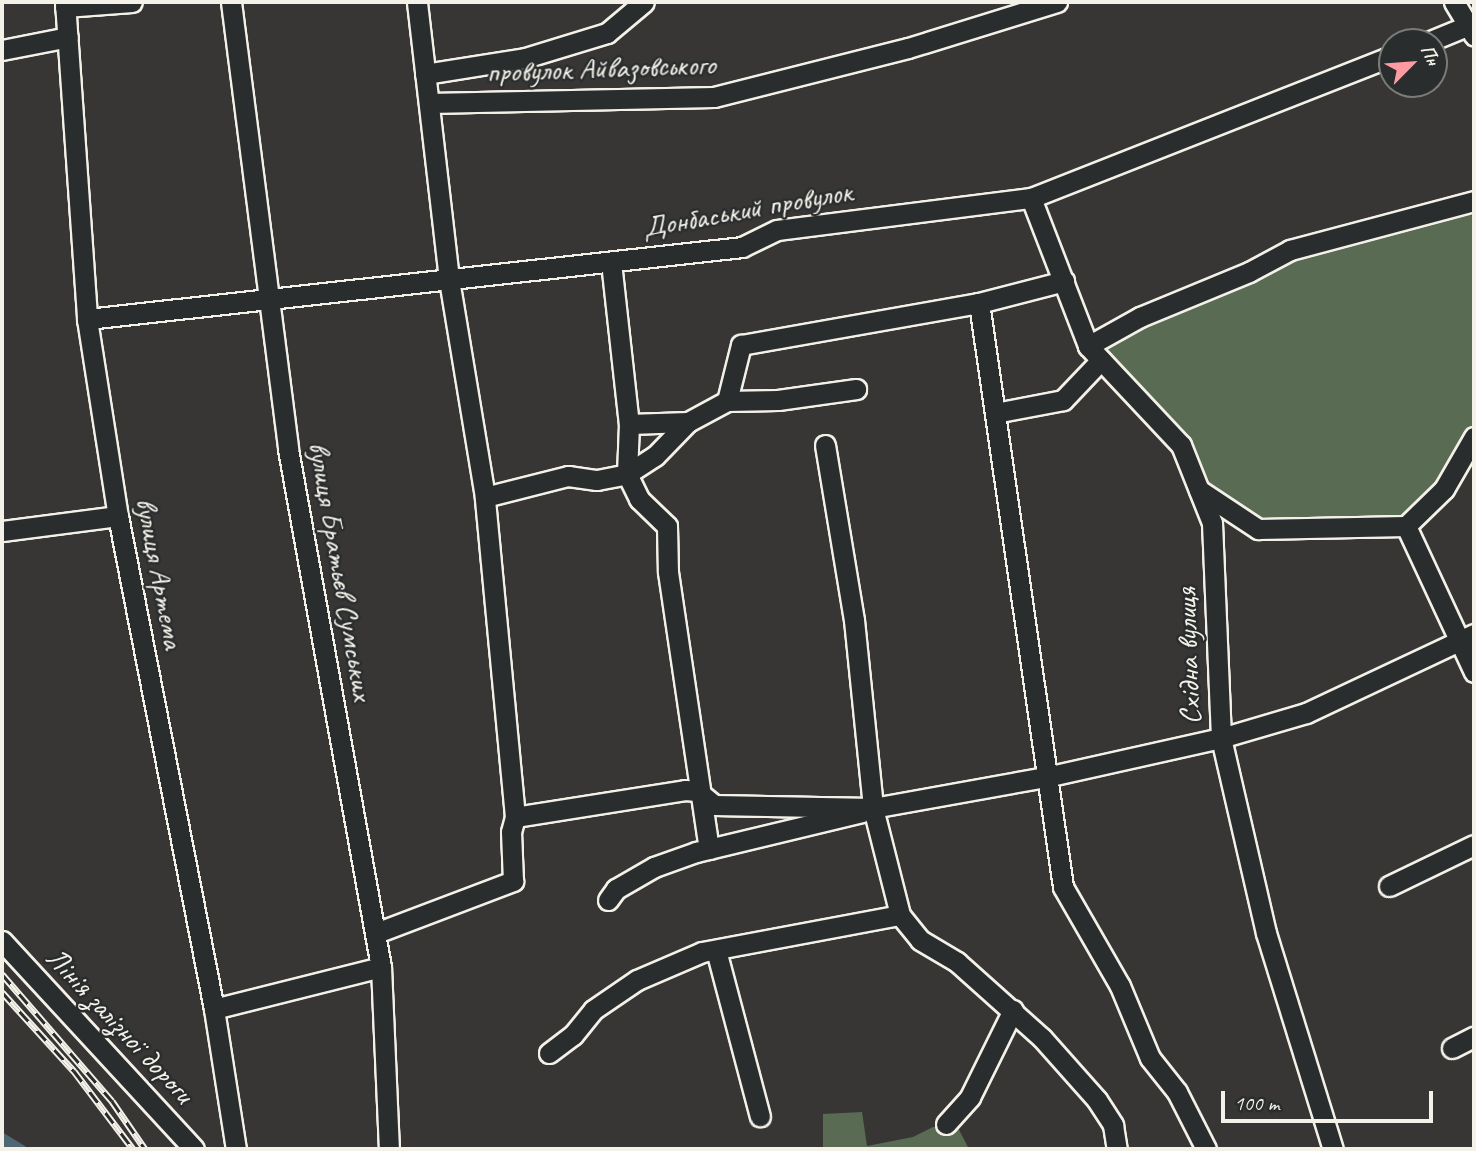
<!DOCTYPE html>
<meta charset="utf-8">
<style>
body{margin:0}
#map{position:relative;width:1476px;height:1151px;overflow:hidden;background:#373635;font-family:Caveat,sans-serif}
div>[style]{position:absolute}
.green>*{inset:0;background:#5a6b54}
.water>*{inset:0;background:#4e6773}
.roads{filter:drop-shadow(2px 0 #f4f1e8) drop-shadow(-2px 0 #f4f1e8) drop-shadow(0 2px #f4f1e8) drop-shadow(0 -2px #f4f1e8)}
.minor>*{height:19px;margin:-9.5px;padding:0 9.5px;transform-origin:9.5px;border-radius:9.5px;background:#2a2d2e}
.rail>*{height:7px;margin-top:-3.5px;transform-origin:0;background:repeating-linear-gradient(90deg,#2a2d2e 0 13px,#f4f1e8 0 26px);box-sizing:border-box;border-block:2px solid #f4f1e8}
span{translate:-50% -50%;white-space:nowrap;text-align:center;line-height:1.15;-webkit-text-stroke:5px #2a2d2e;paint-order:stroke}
.street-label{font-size:30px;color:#f4f1e8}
.frame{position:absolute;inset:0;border:4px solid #f4f1e8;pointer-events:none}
.north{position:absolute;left:1378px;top:28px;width:70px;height:70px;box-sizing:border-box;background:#2a2d2e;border:2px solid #7b7b78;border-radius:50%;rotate:65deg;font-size:19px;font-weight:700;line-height:28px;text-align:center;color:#f4f1e8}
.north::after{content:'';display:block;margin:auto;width:24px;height:32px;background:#ff9aa2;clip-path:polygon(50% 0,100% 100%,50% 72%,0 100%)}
.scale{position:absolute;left:1221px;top:1091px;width:212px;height:32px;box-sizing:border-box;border:4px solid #f4f1e8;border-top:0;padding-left:9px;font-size:21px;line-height:24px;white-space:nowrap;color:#f4f1e8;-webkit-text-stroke:5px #2a2d2e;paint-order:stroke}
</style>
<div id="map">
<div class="green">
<div style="clip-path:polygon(1470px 212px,1474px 222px,1474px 427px,1462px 436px,1434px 489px,1402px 515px,1297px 527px,1249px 516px,1213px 490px,1186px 436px,1104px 350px,1139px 323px,1293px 253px)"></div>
<div style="clip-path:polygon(862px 1112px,867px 1146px,913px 1137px,933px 1127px,958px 1128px,969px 1149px,823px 1149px,823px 1114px)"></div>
</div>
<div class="water">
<div style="clip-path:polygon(2px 1132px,25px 1146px,28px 1149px,2px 1149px)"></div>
</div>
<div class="roads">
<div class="minor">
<div style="left:65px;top:2px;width:318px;rotate:86deg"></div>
<div style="left:87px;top:319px;width:199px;rotate:81.1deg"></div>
<div style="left:118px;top:516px;width:502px;rotate:78.98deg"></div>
<div style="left:214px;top:1009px;width:142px;rotate:81.1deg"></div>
<div style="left:231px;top:2px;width:451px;rotate:82.7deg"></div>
<div style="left:288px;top:449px;width:526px;rotate:79.82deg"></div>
<div style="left:381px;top:967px;width:182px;rotate:87.5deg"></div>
<div style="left:1454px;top:2px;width:39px;rotate:59deg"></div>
<div style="left:65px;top:7px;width:67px;rotate:-4.3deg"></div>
<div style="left:1428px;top:42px;width:50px;rotate:-22.4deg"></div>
<div style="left:2px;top:50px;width:67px;rotate:-11.1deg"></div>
<div style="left:425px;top:74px;width:101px;rotate:-9.1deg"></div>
<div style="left:525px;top:58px;width:86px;rotate:-17deg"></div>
<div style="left:607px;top:33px;width:48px;rotate:-40deg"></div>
<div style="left:429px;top:103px;width:285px;rotate:-1.2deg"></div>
<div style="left:714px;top:97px;width:200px;rotate:-14.2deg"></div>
<div style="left:908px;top:48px;width:156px;rotate:-17.2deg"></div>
<div style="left:1031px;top:198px;width:159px;rotate:68.9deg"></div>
<div style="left:1088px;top:346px;width:136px;rotate:46.8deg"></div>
<div style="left:1181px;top:445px;width:84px;rotate:68.3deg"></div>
<div style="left:1212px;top:523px;width:215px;rotate:87.6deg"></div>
<div style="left:1221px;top:738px;width:200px;rotate:77deg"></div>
<div style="left:1266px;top:933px;width:226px;rotate:72.8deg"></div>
<div style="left:611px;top:262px;width:163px;rotate:83.7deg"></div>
<div style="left:629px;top:424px;width:50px;rotate:92.3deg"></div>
<div style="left:627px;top:474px;width:28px;rotate:64deg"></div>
<div style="left:639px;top:499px;width:39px;rotate:44deg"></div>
<div style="left:667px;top:526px;width:46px;rotate:88.8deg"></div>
<div style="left:668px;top:572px;width:280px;rotate:81.6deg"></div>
<div style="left:979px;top:303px;width:590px;rotate:81.81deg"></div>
<div style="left:1063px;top:887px;width:114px;rotate:60.1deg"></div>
<div style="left:1120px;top:986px;width:78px;rotate:67.4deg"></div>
<div style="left:1150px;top:1058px;width:43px;rotate:51.5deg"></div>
<div style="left:1177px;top:1092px;width:64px;rotate:63deg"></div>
<div style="left:87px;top:319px;width:659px;rotate:-6.27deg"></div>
<div style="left:742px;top:247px;width:39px;rotate:-26deg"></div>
<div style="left:777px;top:230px;width:256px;rotate:-7.2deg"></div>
<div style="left:1031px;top:198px;width:388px;rotate:-21.5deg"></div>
<div style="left:1088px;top:346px;width:60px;rotate:-29.1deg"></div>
<div style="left:1140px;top:317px;width:118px;rotate:-22.4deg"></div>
<div style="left:1249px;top:272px;width:47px;rotate:-28.2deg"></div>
<div style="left:1290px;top:250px;width:190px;rotate:-14.9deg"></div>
<div style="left:727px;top:401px;width:51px;rotate:-1.1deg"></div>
<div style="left:778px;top:400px;width:79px;rotate:-8deg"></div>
<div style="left:995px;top:413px;width:69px;rotate:-10.8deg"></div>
<div style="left:1063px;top:400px;width:55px;rotate:-46.5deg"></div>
<div style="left:629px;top:424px;width:59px;rotate:-1.9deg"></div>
<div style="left:688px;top:422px;width:44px;rotate:-28.3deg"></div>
<div style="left:727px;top:401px;width:58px;rotate:-76deg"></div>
<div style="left:741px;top:345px;width:242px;rotate:-10deg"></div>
<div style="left:979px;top:303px;width:88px;rotate:-14.5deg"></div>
<div style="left:825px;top:445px;width:177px;rotate:80.6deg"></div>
<div style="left:854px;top:620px;width:189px;rotate:84.2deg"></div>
<div style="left:873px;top:808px;width:110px;rotate:75.8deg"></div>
<div style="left:900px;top:915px;width:32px;rotate:51deg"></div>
<div style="left:920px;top:940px;width:43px;rotate:30.7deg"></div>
<div style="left:957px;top:962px;width:114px;rotate:41.8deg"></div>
<div style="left:1042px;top:1038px;width:83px;rotate:48.4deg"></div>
<div style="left:1097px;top:1100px;width:30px;rotate:57deg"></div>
<div style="left:1113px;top:1125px;width:24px;rotate:81deg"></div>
<div style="left:1199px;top:490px;width:71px;rotate:33.5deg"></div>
<div style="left:1258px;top:529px;width:148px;rotate:-1.2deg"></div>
<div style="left:1406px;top:526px;width:53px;rotate:-44.2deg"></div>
<div style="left:1444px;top:489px;width:60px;rotate:-60deg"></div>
<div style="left:485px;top:497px;width:86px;rotate:-14.2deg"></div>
<div style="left:568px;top:476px;width:29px;rotate:8deg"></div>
<div style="left:597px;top:480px;width:31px;rotate:-11deg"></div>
<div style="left:627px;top:474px;width:33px;rotate:-33deg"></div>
<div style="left:655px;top:456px;width:47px;rotate:-45.9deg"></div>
<div style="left:1406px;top:526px;width:161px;rotate:65deg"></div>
<div style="left:2px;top:531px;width:117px;rotate:-7.4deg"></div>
<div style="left:515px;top:817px;width:172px;rotate:-9deg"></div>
<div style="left:685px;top:790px;width:12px;rotate:5deg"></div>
<div style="left:697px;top:791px;width:22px;rotate:39deg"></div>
<div style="left:714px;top:805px;width:159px;rotate:1.1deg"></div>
<div style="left:873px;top:808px;width:176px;rotate:-10.2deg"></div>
<div style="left:1046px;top:777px;width:179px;rotate:-12.6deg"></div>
<div style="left:1221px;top:738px;width:89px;rotate:-16.4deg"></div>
<div style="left:1306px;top:713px;width:186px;rotate:-25.2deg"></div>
<div style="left:1389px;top:886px;width:94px;rotate:-25.8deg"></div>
<div style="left:608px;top:900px;width:14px;rotate:-54deg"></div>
<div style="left:616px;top:889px;width:44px;rotate:-30.1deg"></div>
<div style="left:654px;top:867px;width:45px;rotate:-19.7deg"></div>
<div style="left:696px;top:852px;width:171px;rotate:-13.5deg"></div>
<div style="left:376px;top:933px;width:147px;rotate:-20.8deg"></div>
<div style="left:513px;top:881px;width:49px;rotate:-92.3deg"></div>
<div style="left:511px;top:832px;width:16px;rotate:-75deg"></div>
<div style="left:515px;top:817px;width:321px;rotate:-95.4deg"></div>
<div style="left:485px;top:497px;width:221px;rotate:-99.4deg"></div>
<div style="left:449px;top:279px;width:279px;rotate:-96.6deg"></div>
<div style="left:2px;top:941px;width:283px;rotate:47.3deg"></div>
<div style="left:716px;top:950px;width:172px;rotate:75.2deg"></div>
<div style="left:214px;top:1009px;width:172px;rotate:-14.1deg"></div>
<div style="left:1452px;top:1048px;width:25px;rotate:-27deg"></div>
<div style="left:549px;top:1053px;width:30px;rotate:-37deg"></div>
<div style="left:573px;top:1035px;width:32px;rotate:-51deg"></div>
<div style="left:593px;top:1010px;width:53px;rotate:-34.3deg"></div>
<div style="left:637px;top:980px;width:71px;rotate:-23.3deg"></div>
<div style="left:702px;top:952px;width:201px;rotate:-10.6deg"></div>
<div style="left:946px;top:1124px;width:36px;rotate:-48deg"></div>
<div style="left:970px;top:1097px;width:97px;rotate:-63.7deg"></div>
</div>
</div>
<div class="rail">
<div style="left:2px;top:974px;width:168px;rotate:49.1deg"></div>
<div style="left:112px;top:1101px;width:58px;rotate:55.5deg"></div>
<div style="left:2px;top:992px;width:107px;rotate:47.7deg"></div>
<div style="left:74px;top:1071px;width:98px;rotate:52.9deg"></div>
</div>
<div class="street-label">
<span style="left:601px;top:68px;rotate:-2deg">провулок Айвазовського</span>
<span style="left:747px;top:209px;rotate:-10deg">Донбаський провулок</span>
<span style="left:341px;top:571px;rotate:80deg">вулиця Братьєв Сумських</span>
<span style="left:160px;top:573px;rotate:79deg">вулиця Артема</span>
<span style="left:1188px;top:656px;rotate:-92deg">Східна вулиця</span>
<span style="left:120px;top:1025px;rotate:47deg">Лінія залізної дороги</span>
</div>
<div class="frame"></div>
<div class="north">Пн</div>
<div class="scale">100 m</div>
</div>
